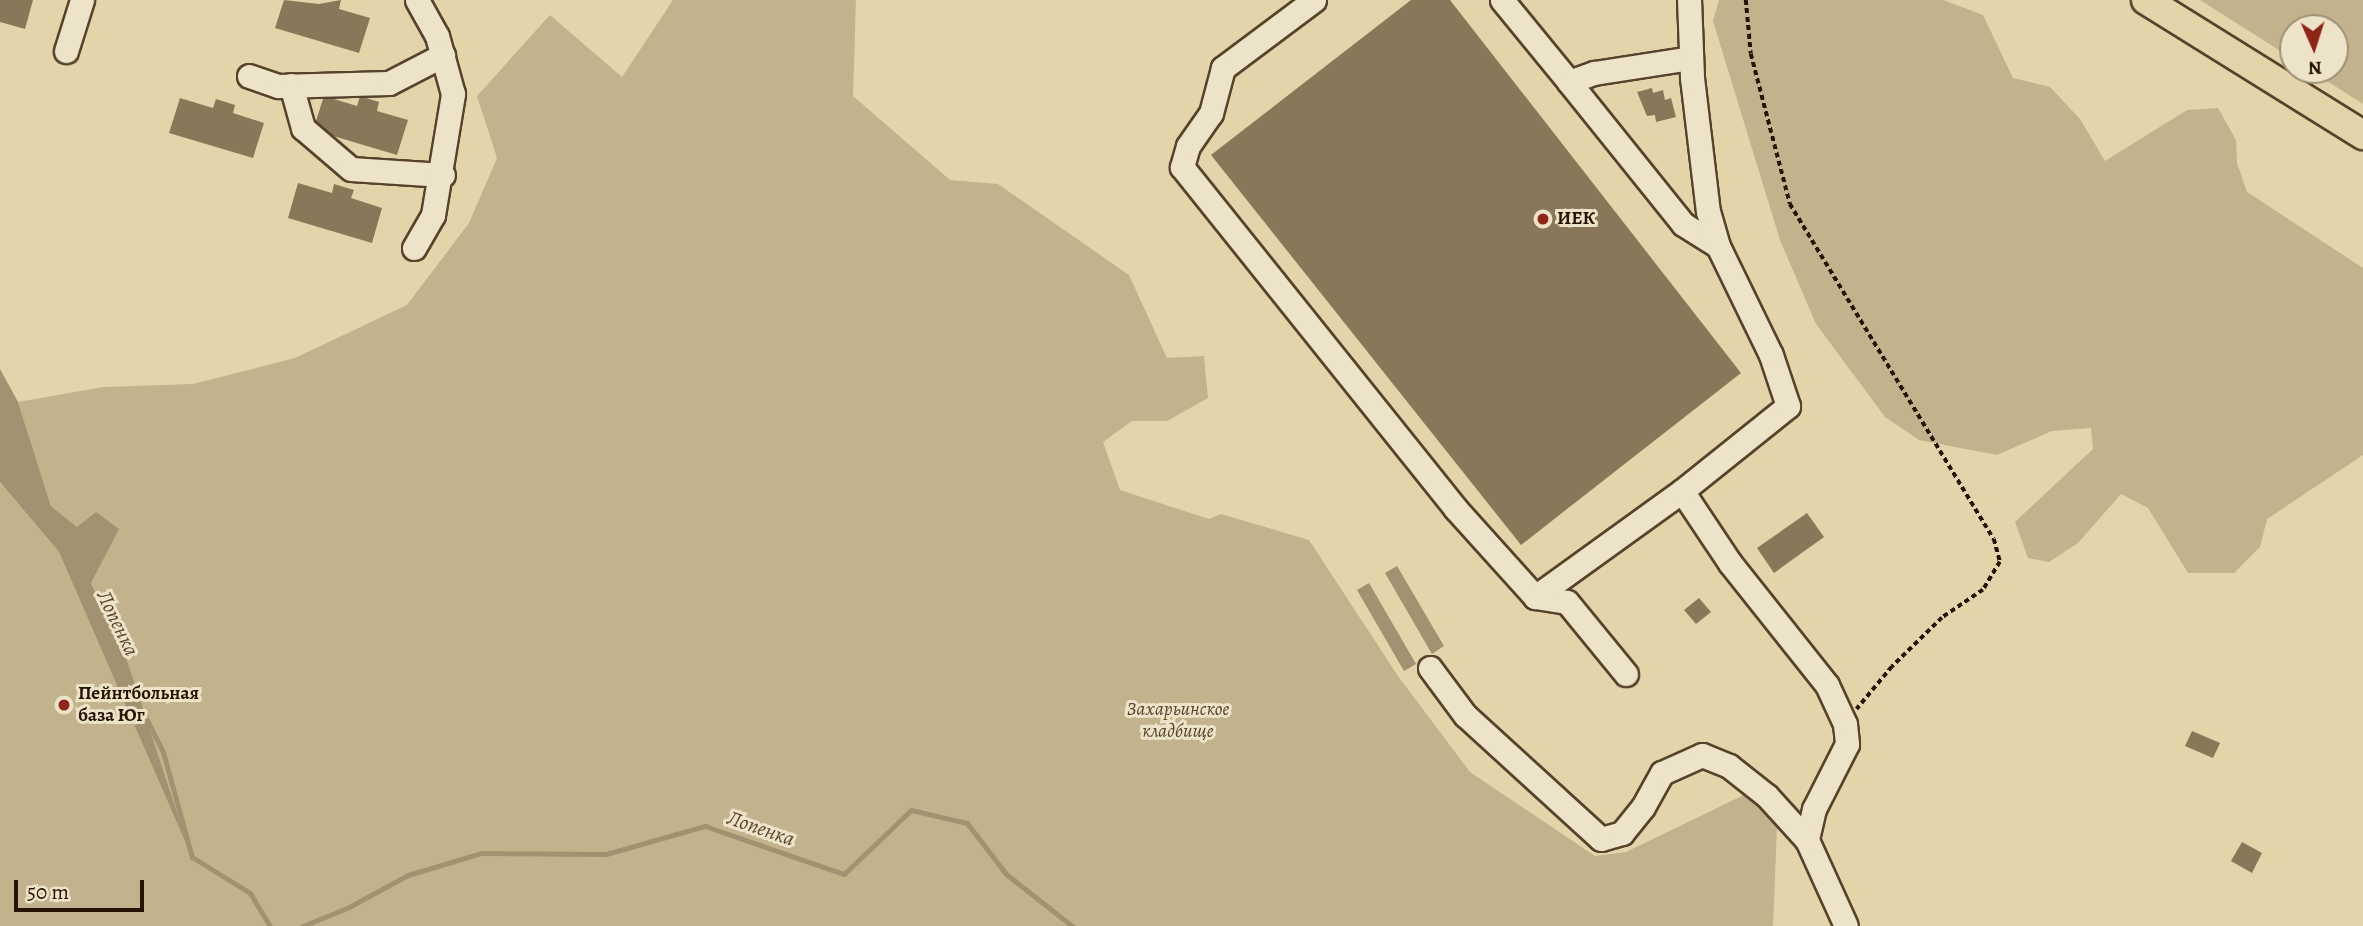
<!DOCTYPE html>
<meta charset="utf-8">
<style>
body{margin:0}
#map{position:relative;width:2363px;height:926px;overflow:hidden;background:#e3d4aa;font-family:Alegreya,serif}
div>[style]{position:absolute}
.green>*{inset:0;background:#c3b38d}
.water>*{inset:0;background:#a39271}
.stream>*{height:5px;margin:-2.5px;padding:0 2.5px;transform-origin:2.5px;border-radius:2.5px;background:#a39271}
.building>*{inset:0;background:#897759}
.path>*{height:3.5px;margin-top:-1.75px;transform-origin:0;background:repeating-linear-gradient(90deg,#271301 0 5px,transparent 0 8.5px)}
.roads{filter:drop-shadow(2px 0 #56432b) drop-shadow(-2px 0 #56432b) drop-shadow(0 2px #56432b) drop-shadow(0 -2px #56432b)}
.minor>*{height:23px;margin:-11.5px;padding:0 11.5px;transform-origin:11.5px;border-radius:11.5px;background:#ede3c8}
.major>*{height:28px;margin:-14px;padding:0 14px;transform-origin:14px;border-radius:14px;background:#e3d4aa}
.dots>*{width:19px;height:19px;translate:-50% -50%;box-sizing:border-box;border:4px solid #ede3c8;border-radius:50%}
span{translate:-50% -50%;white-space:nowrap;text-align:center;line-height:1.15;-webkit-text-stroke:6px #ede3c8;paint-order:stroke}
.poi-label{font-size:19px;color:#271301;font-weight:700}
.left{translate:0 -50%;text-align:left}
.park-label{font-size:19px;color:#56432b;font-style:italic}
.water-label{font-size:21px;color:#59462e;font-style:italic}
.north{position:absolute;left:2279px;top:14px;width:70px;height:70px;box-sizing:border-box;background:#ede3c8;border:2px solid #9e9078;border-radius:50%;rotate:177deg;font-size:19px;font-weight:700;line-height:28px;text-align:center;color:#271301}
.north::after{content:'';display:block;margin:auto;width:24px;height:32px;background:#8f2418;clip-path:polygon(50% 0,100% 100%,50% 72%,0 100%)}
.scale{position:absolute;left:14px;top:880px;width:130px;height:32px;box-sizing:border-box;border:4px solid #271301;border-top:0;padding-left:9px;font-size:21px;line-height:24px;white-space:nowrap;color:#271301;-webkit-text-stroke:5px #ede3c8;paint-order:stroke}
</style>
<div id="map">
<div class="green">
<div style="clip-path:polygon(673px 0,856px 0,853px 96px,950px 180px,998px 184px,1129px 275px,1167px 358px,1204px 356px,1208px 398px,1167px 421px,1132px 421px,1103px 442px,1120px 490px,1209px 519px,1221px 514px,1309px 540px,1398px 676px,1470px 772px,1595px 856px,1626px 852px,1746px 794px,1777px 827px,1773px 926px,0 926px,0 482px,59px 552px,188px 844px,128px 663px,91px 583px,77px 527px,51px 506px,18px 402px,103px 387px,193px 384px,295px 358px,407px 305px,469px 223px,497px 158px,477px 96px,550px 15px,622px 77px)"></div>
<div style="clip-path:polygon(1719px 0,1943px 0,1983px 15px,2013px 78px,2050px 87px,2080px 119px,2105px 161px,2187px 110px,2218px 108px,2236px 140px,2237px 163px,2247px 192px,2363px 268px,2363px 455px,2267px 519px,2260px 547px,2234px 573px,2188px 573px,2148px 508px,2121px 494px,2078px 543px,2049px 562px,2028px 558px,2015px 522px,2093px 449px,2091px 428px,2052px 431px,1997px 455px,1919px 440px,1885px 417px,1816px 324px,1780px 240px,1713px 21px)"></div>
<div style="clip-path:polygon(2200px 0,2363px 0,2363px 104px,2310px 70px,2335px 70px,2335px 28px,2293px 28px,2293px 59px)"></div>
</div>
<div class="water">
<div style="clip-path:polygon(0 369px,18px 402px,51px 506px,77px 527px,96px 512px,119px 529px,91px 583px,128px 663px,192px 857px,59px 552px,0 482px)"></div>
<div style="clip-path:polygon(1397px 566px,1444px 646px,1432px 654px,1385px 573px)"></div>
<div style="clip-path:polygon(1369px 583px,1416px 664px,1404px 671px,1357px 590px)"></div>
</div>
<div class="stream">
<div style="left:144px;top:714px;width:42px;rotate:63.4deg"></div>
<div style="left:163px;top:752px;width:109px;rotate:74.6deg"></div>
<div style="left:192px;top:857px;width:68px;rotate:31.8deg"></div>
<div style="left:250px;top:893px;width:39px;rotate:59deg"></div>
<div style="left:303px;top:926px;width:50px;rotate:-22.4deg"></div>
<div style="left:349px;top:907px;width:67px;rotate:-28.5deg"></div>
<div style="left:408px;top:875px;width:76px;rotate:-16.8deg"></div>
<div style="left:481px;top:853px;width:125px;rotate:0.5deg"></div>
<div style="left:606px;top:854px;width:103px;rotate:-15.8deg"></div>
<div style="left:705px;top:826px;width:147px;rotate:19.1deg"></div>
<div style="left:844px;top:874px;width:93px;rotate:-43.7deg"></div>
<div style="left:911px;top:810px;width:57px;rotate:13.1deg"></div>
<div style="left:967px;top:823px;width:64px;rotate:52.6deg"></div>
<div style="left:1006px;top:874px;width:84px;rotate:38.2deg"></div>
</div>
<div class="building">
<div style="clip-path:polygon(0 0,33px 0,25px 29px,0 22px)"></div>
<div style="clip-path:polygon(284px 0,319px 4px,341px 0,339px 9px,370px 18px,359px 53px,275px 28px)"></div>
<div style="clip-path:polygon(1411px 0,1450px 0,1741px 373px,1521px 545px,1211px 155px)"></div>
<div style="clip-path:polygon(1652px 88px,1653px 93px,1663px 90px,1665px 100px,1671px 98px,1676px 117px,1656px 122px,1655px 115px,1647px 116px,1637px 92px)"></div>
<div style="clip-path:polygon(324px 96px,357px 106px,360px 96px,379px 102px,377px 111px,408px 120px,397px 155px,313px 130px)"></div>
<div style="clip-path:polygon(180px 98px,213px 108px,216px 99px,235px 105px,233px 113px,264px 123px,253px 158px,169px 133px)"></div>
<div style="clip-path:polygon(298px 183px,332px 193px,334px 184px,354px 190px,351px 198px,382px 208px,372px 243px,288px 218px)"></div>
<div style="clip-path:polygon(1807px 513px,1824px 537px,1774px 573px,1757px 548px)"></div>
<div style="clip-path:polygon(1699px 598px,1711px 612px,1696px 624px,1684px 610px)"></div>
<div style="clip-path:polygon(2192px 731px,2220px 743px,2213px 758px,2185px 746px)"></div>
<div style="clip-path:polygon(2242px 842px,2262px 853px,2252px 873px,2231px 861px)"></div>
</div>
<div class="path">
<div style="left:1746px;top:0;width:54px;rotate:84.7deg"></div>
<div style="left:1751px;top:54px;width:155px;rotate:75.4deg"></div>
<div style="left:1790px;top:204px;width:392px;rotate:58.7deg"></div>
<div style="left:1994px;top:539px;width:24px;rotate:75deg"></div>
<div style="left:2000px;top:562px;width:33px;rotate:121deg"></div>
<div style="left:1983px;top:590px;width:50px;rotate:145.7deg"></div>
<div style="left:1942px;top:618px;width:70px;rotate:135.6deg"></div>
<div style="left:1892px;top:667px;width:55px;rotate:129.8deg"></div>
</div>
<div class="roads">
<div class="minor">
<div style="left:1314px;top:0;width:114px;rotate:143.2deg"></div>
<div style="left:1223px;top:68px;width:47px;rotate:104.9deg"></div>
<div style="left:1211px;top:113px;width:40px;rotate:124.9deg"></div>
<div style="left:1188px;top:146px;width:22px;rotate:106deg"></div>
<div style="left:1182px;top:167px;width:437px;rotate:51.3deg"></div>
<div style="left:1455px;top:508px;width:120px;rotate:48deg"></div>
<div style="left:1535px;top:597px;width:32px;rotate:9deg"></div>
<div style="left:1567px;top:602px;width:93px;rotate:50.7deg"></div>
<div style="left:1502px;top:0;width:106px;rotate:50.7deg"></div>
<div style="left:1569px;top:82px;width:27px;rotate:-20deg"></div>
<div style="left:1594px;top:73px;width:98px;rotate:-8.8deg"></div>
<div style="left:66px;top:51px;width:53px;rotate:-72.6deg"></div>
<div style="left:249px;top:76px;width:31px;rotate:19deg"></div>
<div style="left:278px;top:86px;width:111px;rotate:-1.5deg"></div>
<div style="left:389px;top:83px;width:61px;rotate:-27.4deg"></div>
<div style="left:1569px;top:82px;width:182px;rotate:51.2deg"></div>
<div style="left:1683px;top:224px;width:41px;rotate:32.2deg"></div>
<div style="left:291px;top:85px;width:45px;rotate:74.4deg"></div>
<div style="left:303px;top:128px;width:63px;rotate:40.5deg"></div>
<div style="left:351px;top:169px;width:92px;rotate:3.7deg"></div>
<div style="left:414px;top:248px;width:38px;rotate:-60deg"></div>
<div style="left:433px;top:215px;width:123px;rotate:-80.6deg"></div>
<div style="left:453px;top:94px;width:60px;rotate:-105.4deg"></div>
<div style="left:437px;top:36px;width:41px;rotate:-119.1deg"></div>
<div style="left:1682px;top:491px;width:87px;rotate:56.3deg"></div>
<div style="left:1730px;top:563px;width:156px;rotate:51.5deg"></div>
<div style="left:1827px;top:685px;width:43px;rotate:65.2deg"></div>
<div style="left:1845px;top:724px;width:20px;rotate:84deg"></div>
<div style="left:1847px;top:744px;width:73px;rotate:116.9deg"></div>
<div style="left:1814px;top:809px;width:32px;rotate:103deg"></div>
<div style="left:1807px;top:840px;width:94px;rotate:65.6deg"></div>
<div style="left:1535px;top:597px;width:181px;rotate:-35.8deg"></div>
<div style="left:1682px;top:491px;width:136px;rotate:-38.7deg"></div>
<div style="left:1788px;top:406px;width:54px;rotate:-108.4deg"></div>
<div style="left:1771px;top:355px;width:121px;rotate:-115.9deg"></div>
<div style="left:1718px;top:246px;width:35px;rotate:-106deg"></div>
<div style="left:1708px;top:212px;width:136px;rotate:-96.8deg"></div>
<div style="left:1692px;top:77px;width:77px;rotate:-92.2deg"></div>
<div style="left:1430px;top:668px;width:59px;rotate:53.3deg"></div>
<div style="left:1465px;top:715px;width:184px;rotate:42.4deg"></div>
<div style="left:1601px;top:839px;width:22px;rotate:-16deg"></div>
<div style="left:1622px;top:833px;width:33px;rotate:-51deg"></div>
<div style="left:1643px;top:807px;width:39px;rotate:-61deg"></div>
<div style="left:1662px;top:773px;width:44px;rotate:-24.2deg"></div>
<div style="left:1702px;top:755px;width:29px;rotate:22deg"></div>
<div style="left:1729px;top:766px;width:48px;rotate:38.3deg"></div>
<div style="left:1767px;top:796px;width:59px;rotate:47.7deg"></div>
</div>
<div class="major">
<div style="left:2146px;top:0;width:256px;rotate:31.9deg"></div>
</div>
</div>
<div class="dots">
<div style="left:1543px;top:219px;background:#8f2418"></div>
<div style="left:64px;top:705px;background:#8f2418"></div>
</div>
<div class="poi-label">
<span class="left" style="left:1557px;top:219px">ИЕК</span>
<span class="left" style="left:78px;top:705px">Пейнтбольная<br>база Юг</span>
</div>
<div class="park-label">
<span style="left:1178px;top:721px">Захарьинское<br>кладбище</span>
</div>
<div class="water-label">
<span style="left:118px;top:623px;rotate:64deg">Лопенка</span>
<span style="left:761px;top:828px;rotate:19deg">Лопенка</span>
</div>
<div class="north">N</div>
<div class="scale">50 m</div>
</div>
